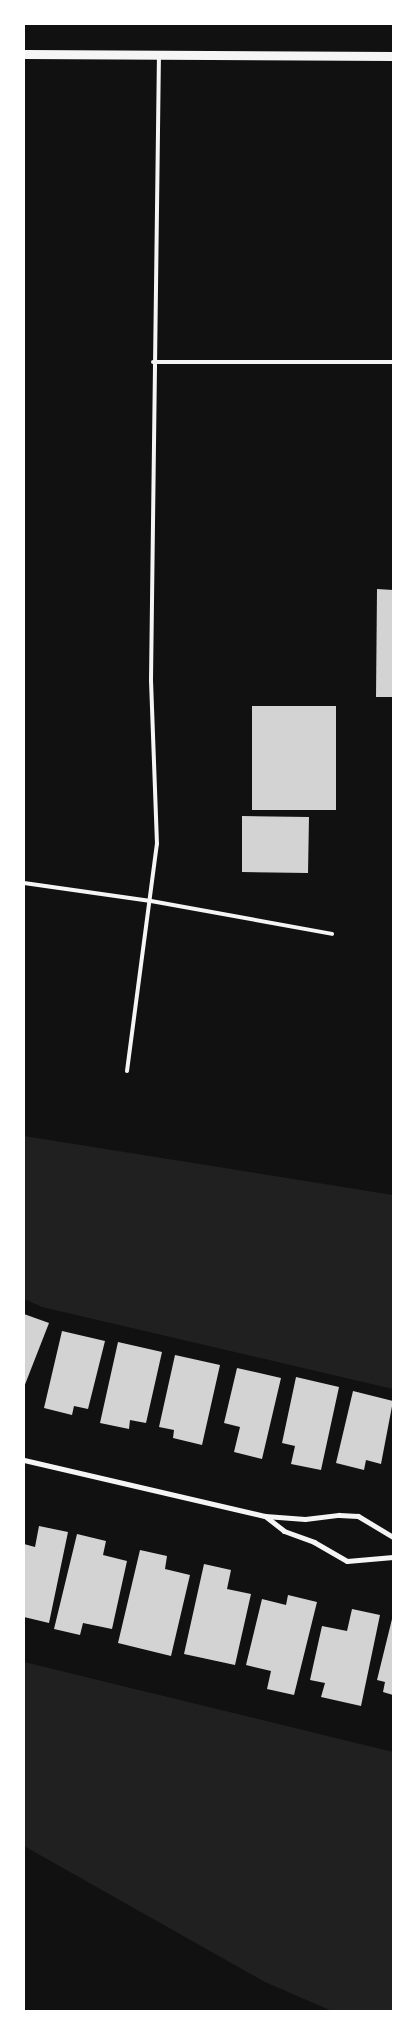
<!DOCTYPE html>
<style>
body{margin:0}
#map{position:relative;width:417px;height:2035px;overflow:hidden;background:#111;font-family:"Varela Round",sans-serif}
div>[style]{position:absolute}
.green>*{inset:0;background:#202020}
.building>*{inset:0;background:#d3d3d3}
.service>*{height:4px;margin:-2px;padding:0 2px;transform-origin:2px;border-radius:2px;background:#f5f5f5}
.minor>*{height:5px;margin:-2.5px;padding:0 2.5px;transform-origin:2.5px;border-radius:2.5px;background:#f5f5f5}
.tertiary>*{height:9px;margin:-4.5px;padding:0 4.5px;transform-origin:4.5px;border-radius:4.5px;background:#f5f5f5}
span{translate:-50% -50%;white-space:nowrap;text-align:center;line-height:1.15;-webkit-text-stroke:4px #fff;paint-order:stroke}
.frame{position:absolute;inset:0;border:25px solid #fff;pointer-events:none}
</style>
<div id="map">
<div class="green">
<div style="clip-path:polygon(24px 1136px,393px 1195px,393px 1389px,42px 1307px,24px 1299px)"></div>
<div style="clip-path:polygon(24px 1662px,393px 1752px,393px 2011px,332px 2011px,265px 1982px,24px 1846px)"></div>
</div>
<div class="building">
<div style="clip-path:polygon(377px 589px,393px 590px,393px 697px,376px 697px)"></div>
<div style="clip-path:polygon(252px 706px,336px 706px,336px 810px,252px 810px)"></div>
<div style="clip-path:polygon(242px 816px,309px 817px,308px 873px,242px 872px)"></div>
<div style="clip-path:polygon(24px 1314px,49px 1323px,24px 1387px)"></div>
<div style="clip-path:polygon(62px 1331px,105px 1341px,88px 1409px,74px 1406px,72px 1415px,44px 1408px)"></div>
<div style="clip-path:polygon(118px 1342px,162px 1352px,146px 1423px,130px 1420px,129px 1429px,100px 1423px)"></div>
<div style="clip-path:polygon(175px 1355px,220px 1365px,202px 1445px,173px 1438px,174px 1430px,159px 1427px)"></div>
<div style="clip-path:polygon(237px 1368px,281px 1378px,262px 1459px,234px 1452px,240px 1427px,224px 1423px)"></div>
<div style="clip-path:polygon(296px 1377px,339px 1387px,321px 1470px,291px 1464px,295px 1446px,282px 1443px)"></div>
<div style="clip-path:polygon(353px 1391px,393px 1401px,381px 1464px,366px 1460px,364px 1470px,336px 1463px)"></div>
<div style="clip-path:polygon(39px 1526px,68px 1532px,49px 1623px,24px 1617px,24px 1544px,35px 1547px)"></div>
<div style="clip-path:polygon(77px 1534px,106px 1541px,103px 1555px,127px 1561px,112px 1629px,83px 1623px,80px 1635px,54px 1629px)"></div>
<div style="clip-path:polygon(140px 1550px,167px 1556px,165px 1569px,190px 1575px,171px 1656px,118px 1643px)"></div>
<div style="clip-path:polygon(204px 1564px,231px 1570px,227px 1589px,251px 1594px,235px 1665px,184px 1654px)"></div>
<div style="clip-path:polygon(288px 1595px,317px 1602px,294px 1695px,267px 1689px,271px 1671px,246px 1665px,262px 1599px,286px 1605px)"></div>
<div style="clip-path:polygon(352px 1609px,380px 1615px,361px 1706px,321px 1697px,325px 1683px,310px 1680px,322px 1626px,347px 1631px)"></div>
<div style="clip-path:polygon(392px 1619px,393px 1620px,393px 1695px,383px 1692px,385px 1682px,377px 1680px)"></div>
</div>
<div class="service">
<div style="left:153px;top:362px;width:240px"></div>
<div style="left:24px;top:883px;width:128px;rotate:8.1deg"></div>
<div style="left:151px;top:901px;width:184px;rotate:10.3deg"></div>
<div style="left:127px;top:1071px;width:229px;rotate:-82.5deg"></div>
<div style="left:157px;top:844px;width:164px;rotate:-92.1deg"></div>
<div style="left:151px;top:680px;width:625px;rotate:-89.27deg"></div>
</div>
<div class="minor">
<div style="left:24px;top:1460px;width:247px;rotate:13.1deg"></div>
<div style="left:265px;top:1516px;width:40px;rotate:4.3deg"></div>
<div style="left:305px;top:1519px;width:34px;rotate:-7deg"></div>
<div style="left:339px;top:1515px;width:19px;rotate:3deg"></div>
<div style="left:358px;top:1516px;width:41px;rotate:31deg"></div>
<div style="left:265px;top:1516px;width:24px;rotate:38deg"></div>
<div style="left:284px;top:1531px;width:32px;rotate:20deg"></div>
<div style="left:314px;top:1542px;width:38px;rotate:30deg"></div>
<div style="left:347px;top:1561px;width:46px;rotate:-5deg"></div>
</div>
<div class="tertiary">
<div style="left:24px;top:54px;width:369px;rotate:0.3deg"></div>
</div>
<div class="frame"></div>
</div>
